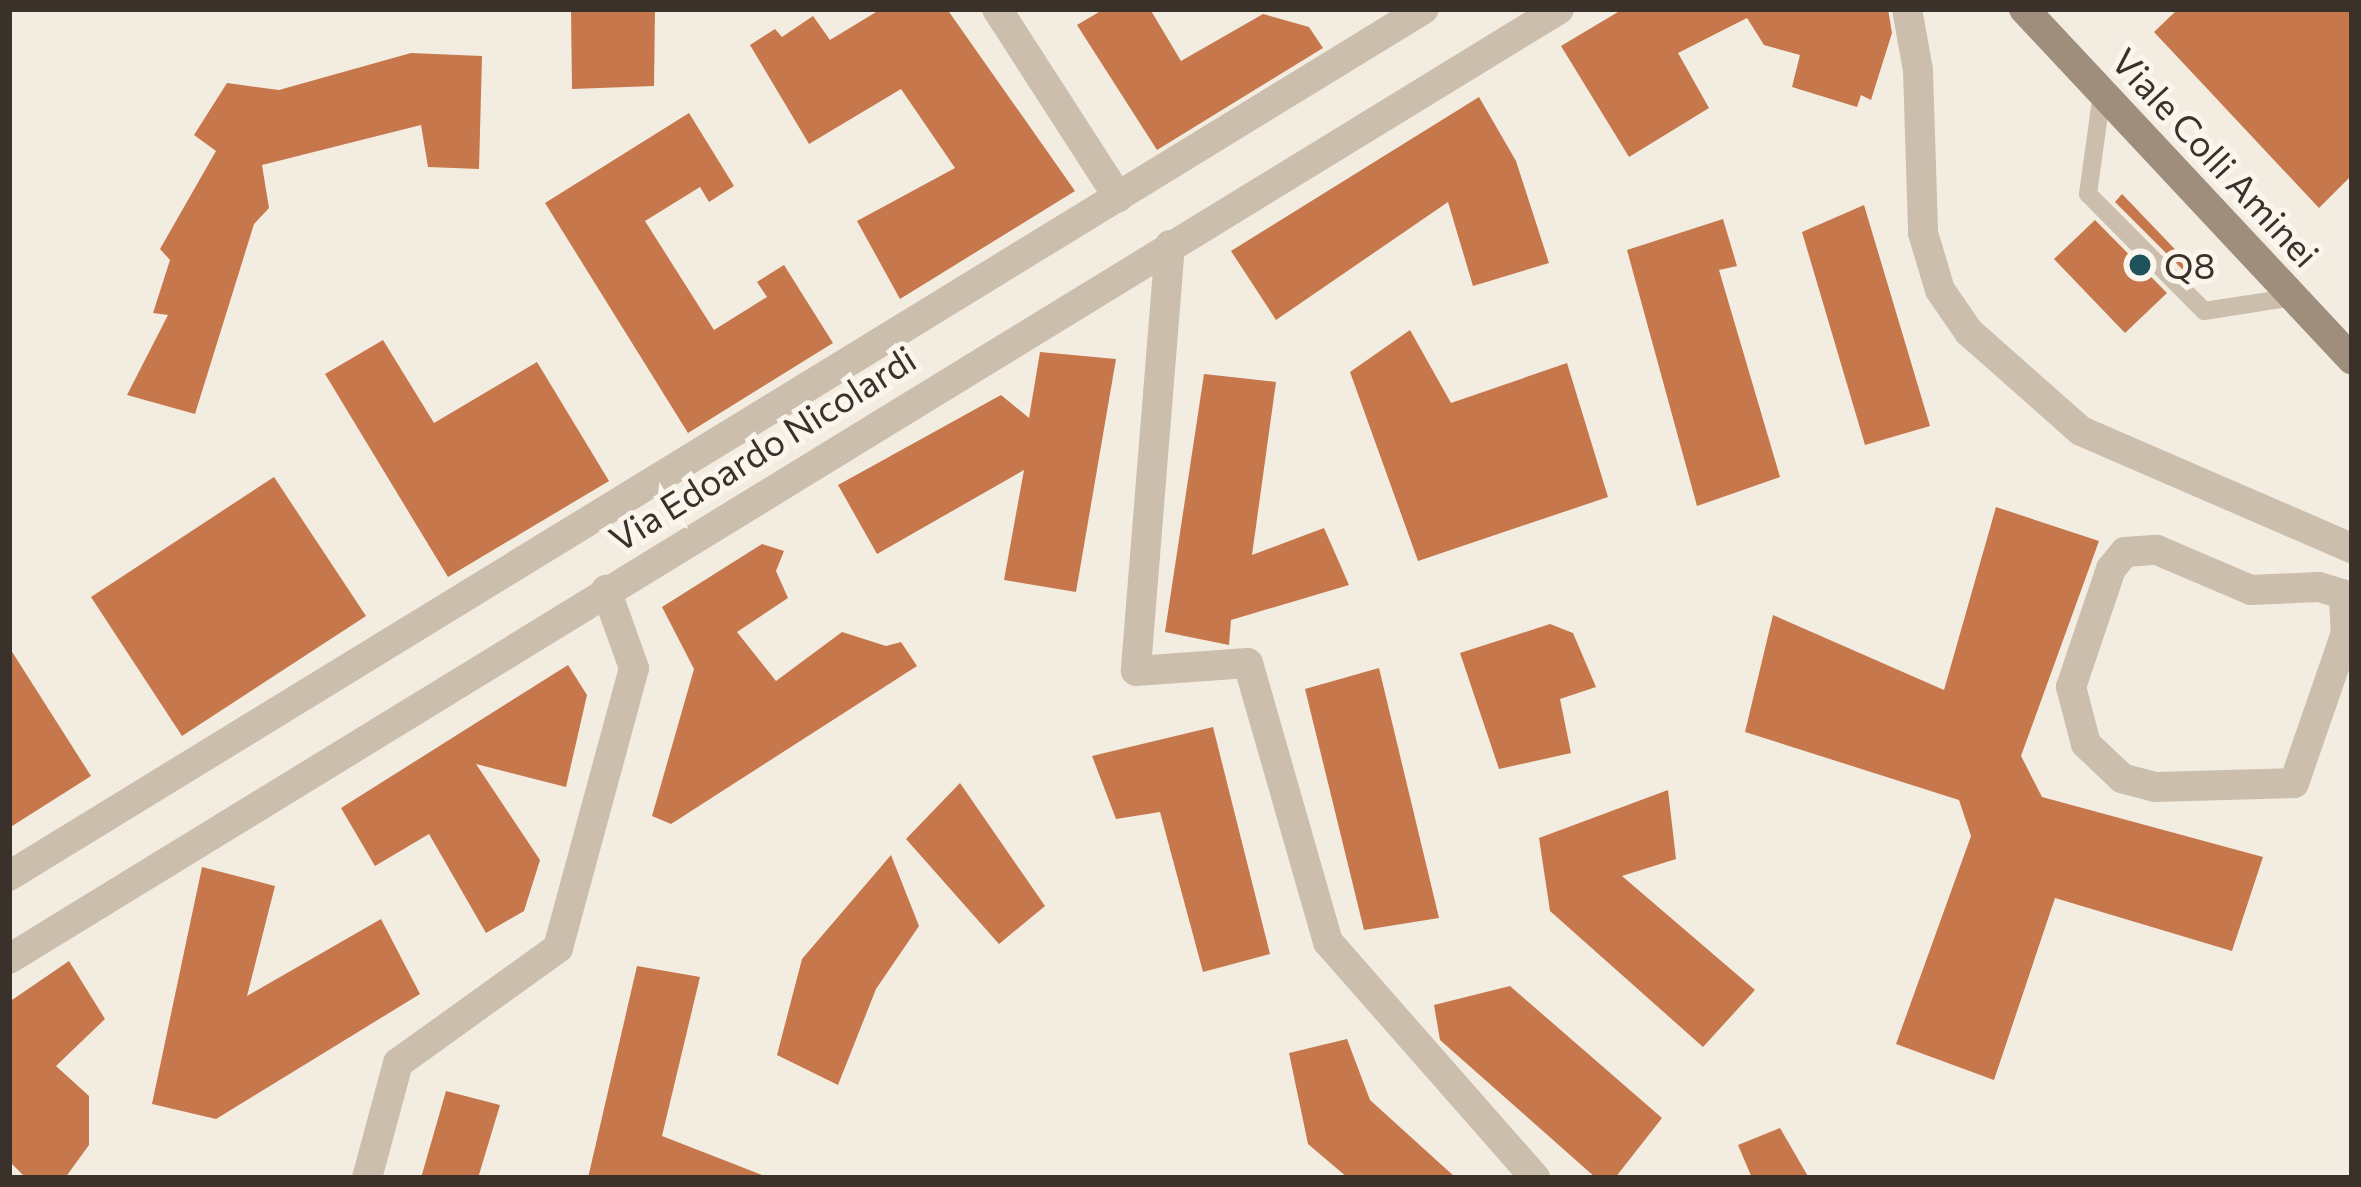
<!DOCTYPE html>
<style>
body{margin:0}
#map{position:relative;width:2361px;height:1187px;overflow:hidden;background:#f3ede1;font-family:Commissioner,sans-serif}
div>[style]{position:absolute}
.building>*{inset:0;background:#c6774c}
.service>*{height:18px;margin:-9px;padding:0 9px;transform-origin:9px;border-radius:9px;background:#ccbeac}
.minor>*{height:30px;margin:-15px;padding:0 15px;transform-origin:15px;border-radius:15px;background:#ccbeac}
.secondary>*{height:30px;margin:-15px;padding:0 15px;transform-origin:15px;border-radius:15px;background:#a08e7d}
.dots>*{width:33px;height:33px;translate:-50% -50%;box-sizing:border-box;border:6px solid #fbf6ed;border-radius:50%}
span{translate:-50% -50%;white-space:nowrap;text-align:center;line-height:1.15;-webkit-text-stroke:10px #fbf6ed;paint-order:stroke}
.street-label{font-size:36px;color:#3a312b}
.poi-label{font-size:36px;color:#3a312b}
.left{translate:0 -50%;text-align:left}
.frame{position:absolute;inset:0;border:12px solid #3a312b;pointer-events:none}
</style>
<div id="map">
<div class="building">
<div style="clip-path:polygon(571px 9px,655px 9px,654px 86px,572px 89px)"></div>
<div style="clip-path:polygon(881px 9px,947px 9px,1075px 191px,900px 299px,857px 221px,955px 168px,901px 89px,809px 144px,750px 45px,775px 29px,782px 37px,813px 16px,830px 40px)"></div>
<div style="clip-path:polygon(1104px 9px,1150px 9px,1181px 61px,1263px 14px,1309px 27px,1323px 48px,1157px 150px,1077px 25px)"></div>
<div style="clip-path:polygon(1623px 9px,1888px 9px,1892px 33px,1871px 100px,1861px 95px,1857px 107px,1792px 87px,1800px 55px,1764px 45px,1747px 18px,1678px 53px,1709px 108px,1629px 157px,1561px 46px)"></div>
<div style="clip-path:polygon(2178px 9px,2352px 9px,2352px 175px,2319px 208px,2154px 32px)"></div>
<div style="clip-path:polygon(411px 53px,482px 56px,479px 169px,428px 167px,421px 125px,262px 165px,269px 208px,254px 224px,195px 414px,127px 395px,168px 315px,153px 313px,170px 260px,160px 249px,216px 151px,194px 135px,227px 83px,279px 90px)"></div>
<div style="clip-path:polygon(1479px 97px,1516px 161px,1549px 263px,1473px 286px,1448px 202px,1276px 320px,1231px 251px)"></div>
<div style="clip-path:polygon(689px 113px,734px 186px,709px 202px,700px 187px,645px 221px,714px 330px,767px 297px,757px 282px,784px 265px,833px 343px,688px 433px,545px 203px)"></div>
<div style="clip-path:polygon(2122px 194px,2193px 268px,2187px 274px,2115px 202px)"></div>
<div style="clip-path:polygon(1864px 205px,1930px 426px,1865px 445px,1802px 232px)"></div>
<div style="clip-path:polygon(1723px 219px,1737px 266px,1719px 270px,1780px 477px,1697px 506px,1627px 250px)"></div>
<div style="clip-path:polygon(2095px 220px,2167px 293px,2125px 333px,2054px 259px)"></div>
<div style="clip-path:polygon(1410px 330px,1451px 403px,1567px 363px,1608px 497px,1418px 561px,1350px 372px)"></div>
<div style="clip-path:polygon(383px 340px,434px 423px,537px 362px,609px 481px,448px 577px,325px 374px)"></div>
<div style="clip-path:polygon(1040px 352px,1116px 359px,1076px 592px,1004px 580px,1024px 470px,877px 554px,838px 485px,1001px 395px,1029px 418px)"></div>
<div style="clip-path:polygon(1204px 374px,1276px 382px,1252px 555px,1324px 528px,1349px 585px,1231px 620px,1229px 645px,1165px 632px)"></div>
<div style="clip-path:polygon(274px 477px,366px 616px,182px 736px,91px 597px)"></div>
<div style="clip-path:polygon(1996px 507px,2099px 541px,2021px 756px,2042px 797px,2263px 857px,2232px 951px,2055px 898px,1994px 1080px,1896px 1044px,1971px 836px,1959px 800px,1745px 732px,1773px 615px,1944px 690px)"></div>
<div style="clip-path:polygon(762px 544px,784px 551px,776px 571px,788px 598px,737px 632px,776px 681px,842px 632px,886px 646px,901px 642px,917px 666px,671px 824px,652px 816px,694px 669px,662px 607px)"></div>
<div style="clip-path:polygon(1550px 624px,1573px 633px,1596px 687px,1560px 699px,1571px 753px,1499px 769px,1460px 653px)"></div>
<div style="clip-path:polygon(9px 647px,91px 776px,9px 828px)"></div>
<div style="clip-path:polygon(568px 665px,587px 695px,566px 787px,476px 764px,540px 860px,524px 911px,486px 933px,429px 834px,375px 866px,341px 808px)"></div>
<div style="clip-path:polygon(1379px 668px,1439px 918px,1364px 930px,1305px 689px)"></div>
<div style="clip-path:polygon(1213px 727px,1270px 954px,1203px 972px,1160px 812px,1116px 819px,1092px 756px)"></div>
<div style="clip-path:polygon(960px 783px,1045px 906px,999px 944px,906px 839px)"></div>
<div style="clip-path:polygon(1668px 790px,1676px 859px,1622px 876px,1755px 990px,1703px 1047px,1550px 911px,1539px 838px)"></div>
<div style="clip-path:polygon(891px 855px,919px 926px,876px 989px,838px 1085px,777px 1055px,802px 959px)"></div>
<div style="clip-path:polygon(202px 867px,275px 886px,247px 996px,381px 919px,420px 994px,216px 1119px,152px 1104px)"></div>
<div style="clip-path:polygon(69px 961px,105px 1019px,56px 1066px,89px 1096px,89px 1145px,65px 1178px,26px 1178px,9px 1161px,9px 1002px)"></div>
<div style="clip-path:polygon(637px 966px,700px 977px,662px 1136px,770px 1178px,588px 1178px)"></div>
<div style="clip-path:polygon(1510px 986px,1662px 1118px,1615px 1178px,1596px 1178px,1440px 1040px,1434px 1005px)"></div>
<div style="clip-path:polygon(1347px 1039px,1370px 1100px,1456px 1178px,1348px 1178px,1308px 1144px,1289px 1053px)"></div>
<div style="clip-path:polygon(446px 1091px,500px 1105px,478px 1178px,421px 1178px)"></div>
<div style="clip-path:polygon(1780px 1128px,1809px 1178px,1752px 1178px,1738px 1145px)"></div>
</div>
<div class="service">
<div style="left:2102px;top:93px;width:102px;rotate:97.9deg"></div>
<div style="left:2088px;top:194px;width:165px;rotate:45.2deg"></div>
<div style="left:2204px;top:311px;width:91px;rotate:-8.8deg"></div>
</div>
<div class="minor">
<div style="left:997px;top:9px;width:224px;rotate:57.2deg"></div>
<div style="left:1907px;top:9px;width:62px;rotate:79.8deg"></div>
<div style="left:1918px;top:70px;width:163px;rotate:88.2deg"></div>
<div style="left:1923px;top:233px;width:59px;rotate:73.4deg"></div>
<div style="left:1940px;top:290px;width:51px;rotate:55.4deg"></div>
<div style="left:1969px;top:332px;width:149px;rotate:41.5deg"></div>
<div style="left:2081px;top:431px;width:295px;rotate:23.4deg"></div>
<div style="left:1170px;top:245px;width:427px;rotate:94.6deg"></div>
<div style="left:1136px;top:671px;width:112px;rotate:-4.1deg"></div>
<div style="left:1248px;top:663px;width:290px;rotate:74deg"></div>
<div style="left:1328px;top:942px;width:314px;rotate:48.7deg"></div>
<div style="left:2344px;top:599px;width:34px;rotate:87deg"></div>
<div style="left:2346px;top:633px;width:159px;rotate:109.1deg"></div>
<div style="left:2294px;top:783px;width:139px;rotate:178.4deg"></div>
<div style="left:2155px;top:787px;width:34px;rotate:-165deg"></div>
<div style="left:2122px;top:778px;width:50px;rotate:-136.6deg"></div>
<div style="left:2086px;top:744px;width:59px;rotate:-104.7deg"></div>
<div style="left:2071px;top:687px;width:125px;rotate:-71.3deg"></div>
<div style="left:2111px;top:569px;width:22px;rotate:-51deg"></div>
<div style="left:2125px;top:552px;width:32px;rotate:-4deg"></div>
<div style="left:2157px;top:550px;width:102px;rotate:23.1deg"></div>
<div style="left:2251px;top:590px;width:68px;rotate:-2.5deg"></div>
<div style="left:2319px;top:587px;width:34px;rotate:17deg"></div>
<div style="left:9px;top:876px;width:1659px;rotate:-31.5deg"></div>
<div style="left:9px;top:959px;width:1818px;rotate:-31.5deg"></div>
<div style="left:367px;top:1178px;width:119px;rotate:-74.9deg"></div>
<div style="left:398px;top:1063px;width:197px;rotate:-35.7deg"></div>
<div style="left:558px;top:948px;width:290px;rotate:-74.8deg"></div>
<div style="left:634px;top:668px;width:83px;rotate:-109.7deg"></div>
</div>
<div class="secondary">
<div style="left:2024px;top:9px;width:480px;rotate:46.9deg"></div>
</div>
<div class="dots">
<div style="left:2140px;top:265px;background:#20525c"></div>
</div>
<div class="street-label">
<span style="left:2216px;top:157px;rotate:47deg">Viale Colli Aminei</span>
<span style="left:762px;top:448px;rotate:-32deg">Via Edoardo Nicolardi</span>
</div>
<div class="poi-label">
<span class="left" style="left:2164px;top:265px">Q8</span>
</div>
<div class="frame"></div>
</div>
